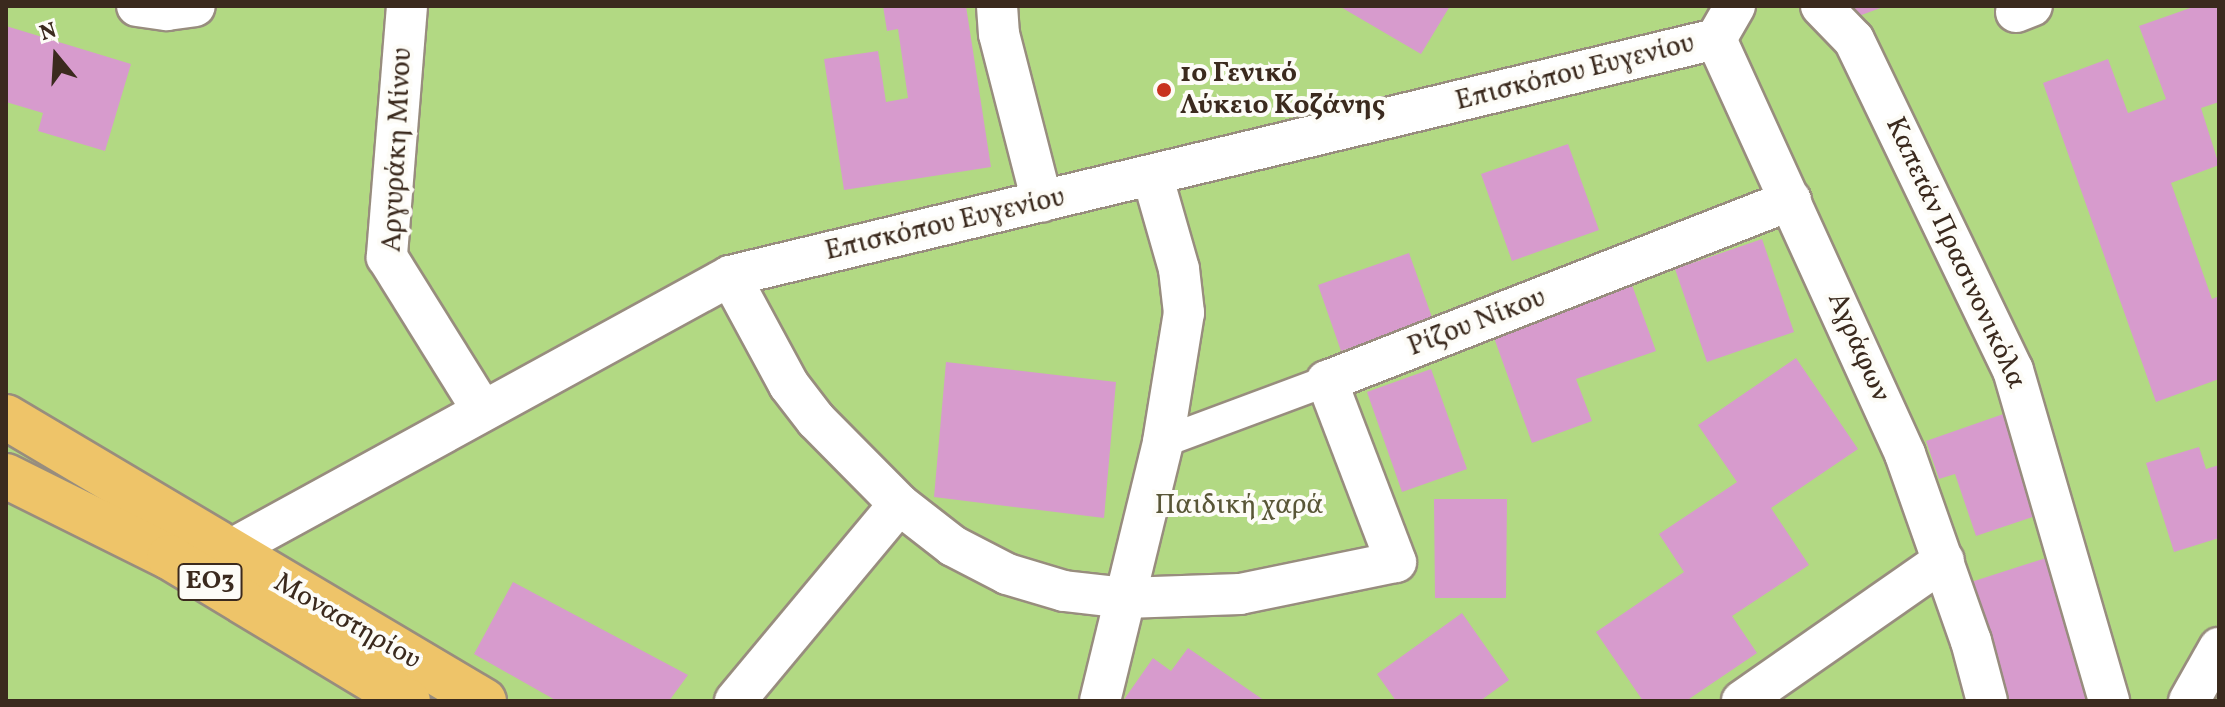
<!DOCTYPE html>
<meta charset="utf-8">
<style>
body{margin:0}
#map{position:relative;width:2225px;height:707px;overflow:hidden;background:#f5f0de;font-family:Vollkorn,serif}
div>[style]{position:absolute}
.green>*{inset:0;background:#b2d983}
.building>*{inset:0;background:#d79bcd}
.roads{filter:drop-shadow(2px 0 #988d7e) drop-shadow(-2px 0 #988d7e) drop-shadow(0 2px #988d7e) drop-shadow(0 -2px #988d7e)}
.pedestrian>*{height:30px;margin:-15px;padding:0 15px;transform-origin:15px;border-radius:15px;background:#fff}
.minor>*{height:40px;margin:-20px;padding:0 20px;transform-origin:20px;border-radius:20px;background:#fff}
.primary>*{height:44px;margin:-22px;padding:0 22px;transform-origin:22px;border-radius:22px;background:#eec469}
.dots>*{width:22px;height:22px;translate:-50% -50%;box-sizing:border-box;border:4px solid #fdfcf7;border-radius:50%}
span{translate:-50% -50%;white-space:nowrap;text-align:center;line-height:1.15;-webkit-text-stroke:8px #fdfcf7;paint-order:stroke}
.shield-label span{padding:2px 6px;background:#fdfcf7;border:2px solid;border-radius:6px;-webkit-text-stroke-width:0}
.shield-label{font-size:26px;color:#3b2a1e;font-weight:700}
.street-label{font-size:28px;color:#3b2a1e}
.poi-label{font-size:28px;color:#3b2a1e;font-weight:700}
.left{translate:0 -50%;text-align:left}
.park-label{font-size:28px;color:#595637}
.frame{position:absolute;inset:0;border:8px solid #3b2a1e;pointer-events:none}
.north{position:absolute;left:16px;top:16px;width:80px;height:80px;-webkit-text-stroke:6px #fdfcf7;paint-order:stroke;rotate:342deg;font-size:22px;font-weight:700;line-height:32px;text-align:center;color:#3b2a1e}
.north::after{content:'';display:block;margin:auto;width:28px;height:36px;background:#3b2a1e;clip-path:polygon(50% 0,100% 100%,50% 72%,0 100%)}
</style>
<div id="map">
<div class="green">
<div style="clip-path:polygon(6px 6px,2219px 6px,2219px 701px,6px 701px)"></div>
</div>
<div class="building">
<div style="clip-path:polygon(883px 6px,966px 6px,991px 167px,844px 190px,824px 59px,878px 51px,886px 102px,908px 98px,898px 29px,887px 31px)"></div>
<div style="clip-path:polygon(1339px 6px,1450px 6px,1421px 54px)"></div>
<div style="clip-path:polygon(1852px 6px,1886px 6px,1856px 17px)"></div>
<div style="clip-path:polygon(2196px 6px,2219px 6px,2219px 102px,2201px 108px,2219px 165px,2171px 183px,2212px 299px,2219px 296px,2219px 379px,2156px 402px,2043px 83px,2108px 59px,2128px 113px,2166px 99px,2139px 26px)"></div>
<div style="clip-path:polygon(6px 26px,131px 64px,105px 151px,38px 131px,43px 113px,6px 102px)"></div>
<div style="clip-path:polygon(1568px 144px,1599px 230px,1512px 261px,1481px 174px)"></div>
<div style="clip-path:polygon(1762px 239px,1794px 332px,1707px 362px,1675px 269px)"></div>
<div style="clip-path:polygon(1409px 253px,1433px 320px,1341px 351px,1318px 285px)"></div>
<div style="clip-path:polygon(1632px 285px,1656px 351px,1576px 379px,1592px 421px,1532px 443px,1493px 335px)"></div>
<div style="clip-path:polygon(1796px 358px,1858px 449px,1771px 508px,1809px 565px,1732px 616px,1757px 653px,1686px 701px,1643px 701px,1596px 632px,1684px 572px,1659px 534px,1737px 482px,1698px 425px)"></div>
<div style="clip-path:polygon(946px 362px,1116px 382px,1104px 518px,934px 497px)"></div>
<div style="clip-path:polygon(1431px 369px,1467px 469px,1402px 492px,1367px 392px)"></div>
<div style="clip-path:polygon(2012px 411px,2047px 512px,1976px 536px,1955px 474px,1939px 479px,1926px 441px)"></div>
<div style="clip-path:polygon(2199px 447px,2206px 469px,2219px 465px,2219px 538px,2174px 552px,2146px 463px)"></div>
<div style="clip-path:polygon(1434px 499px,1507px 499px,1506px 598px,1435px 598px)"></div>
<div style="clip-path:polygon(2055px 555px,2097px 701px,1999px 701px,1968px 583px)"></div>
<div style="clip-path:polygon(513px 582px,688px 675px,669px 701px,557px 701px,474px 654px)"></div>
<div style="clip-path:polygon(1462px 613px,1509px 680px,1480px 701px,1396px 701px,1377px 674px)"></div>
<div style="clip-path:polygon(1188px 648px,1265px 701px,1123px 701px,1153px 658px,1171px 671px)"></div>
</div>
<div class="roads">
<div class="pedestrian">
<div style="left:1163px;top:442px;width:175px;rotate:-20.4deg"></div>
</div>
<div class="minor">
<div style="left:137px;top:6px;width:30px;rotate:8deg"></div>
<div style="left:167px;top:10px;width:28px;rotate:-8deg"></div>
<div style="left:407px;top:6px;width:252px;rotate:94.6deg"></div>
<div style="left:387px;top:257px;width:181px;rotate:58.1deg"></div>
<div style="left:997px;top:6px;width:28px;rotate:86deg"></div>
<div style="left:999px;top:34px;width:173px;rotate:75.6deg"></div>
<div style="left:1735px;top:6px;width:38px;rotate:120deg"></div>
<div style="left:1716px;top:39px;width:456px;rotate:65.5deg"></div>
<div style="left:1905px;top:454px;width:198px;rotate:70.6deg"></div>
<div style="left:1971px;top:641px;width:62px;rotate:75.1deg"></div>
<div style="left:1821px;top:6px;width:47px;rotate:45.9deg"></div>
<div style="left:1854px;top:40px;width:366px;rotate:64.3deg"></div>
<div style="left:2013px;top:370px;width:345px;rotate:73.8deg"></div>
<div style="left:2016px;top:12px;width:17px;rotate:-21deg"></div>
<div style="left:730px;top:276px;width:124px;rotate:61.6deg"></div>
<div style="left:789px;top:385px;width:44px;rotate:52.4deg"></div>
<div style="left:816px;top:420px;width:118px;rotate:45.3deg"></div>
<div style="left:899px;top:504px;width:68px;rotate:37.9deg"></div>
<div style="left:953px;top:546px;width:61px;rotate:27.4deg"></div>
<div style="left:1007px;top:574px;width:59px;rotate:16.6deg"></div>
<div style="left:1064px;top:591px;width:61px;rotate:6.5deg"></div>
<div style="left:1125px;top:598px;width:115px;rotate:-2deg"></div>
<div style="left:1240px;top:594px;width:159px;rotate:-11.6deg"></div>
<div style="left:1396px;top:562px;width:194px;rotate:-110.9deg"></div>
<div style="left:1327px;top:381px;width:498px;rotate:-21.3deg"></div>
<div style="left:228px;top:551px;width:572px;rotate:-28.71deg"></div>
<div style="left:730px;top:276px;width:1014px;rotate:-13.52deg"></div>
<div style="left:735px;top:701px;width:256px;rotate:-50.2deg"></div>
<div style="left:1100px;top:701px;width:267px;rotate:-76.3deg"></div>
<div style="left:1163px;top:442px;width:131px;rotate:-80.8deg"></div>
<div style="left:1184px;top:313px;width:44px;rotate:-96.5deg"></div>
<div style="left:1179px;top:269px;width:98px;rotate:-106deg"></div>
<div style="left:1742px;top:701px;width:246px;rotate:-34.9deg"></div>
<div style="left:2189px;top:701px;width:61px;rotate:-60.5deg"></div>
</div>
<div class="primary">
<div style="left:6px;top:417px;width:556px;rotate:30.72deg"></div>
<div style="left:6px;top:476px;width:182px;rotate:26.4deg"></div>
<div style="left:169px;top:557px;width:279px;rotate:31.1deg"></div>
</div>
</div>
<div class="dots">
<div style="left:1164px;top:90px;background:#c8321e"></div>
</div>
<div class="shield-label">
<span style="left:210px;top:582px">ΕΟ3</span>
</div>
<div class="street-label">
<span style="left:1575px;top:73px;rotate:-14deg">Επισκόπου Ευγενίου</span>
<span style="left:398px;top:150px;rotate:-87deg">Αργυράκη Μίνου</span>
<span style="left:945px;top:225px;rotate:-13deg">Επισκόπου Ευγενίου</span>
<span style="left:1955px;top:253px;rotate:65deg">Καπετάν Πρασινονικόλα</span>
<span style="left:1477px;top:323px;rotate:-21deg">Ρίζου Νίκου</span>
<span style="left:1858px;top:347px;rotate:66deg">Αγράφων</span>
<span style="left:347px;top:622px;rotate:30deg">Μοναστηρίου</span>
</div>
<div class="poi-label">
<span class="left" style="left:1180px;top:90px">1ο Γενικό<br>Λύκειο Κοζάνης</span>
</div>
<div class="park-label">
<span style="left:1239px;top:506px">Παιδική χαρά</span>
</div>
<div class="frame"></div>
<div class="north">N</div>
</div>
